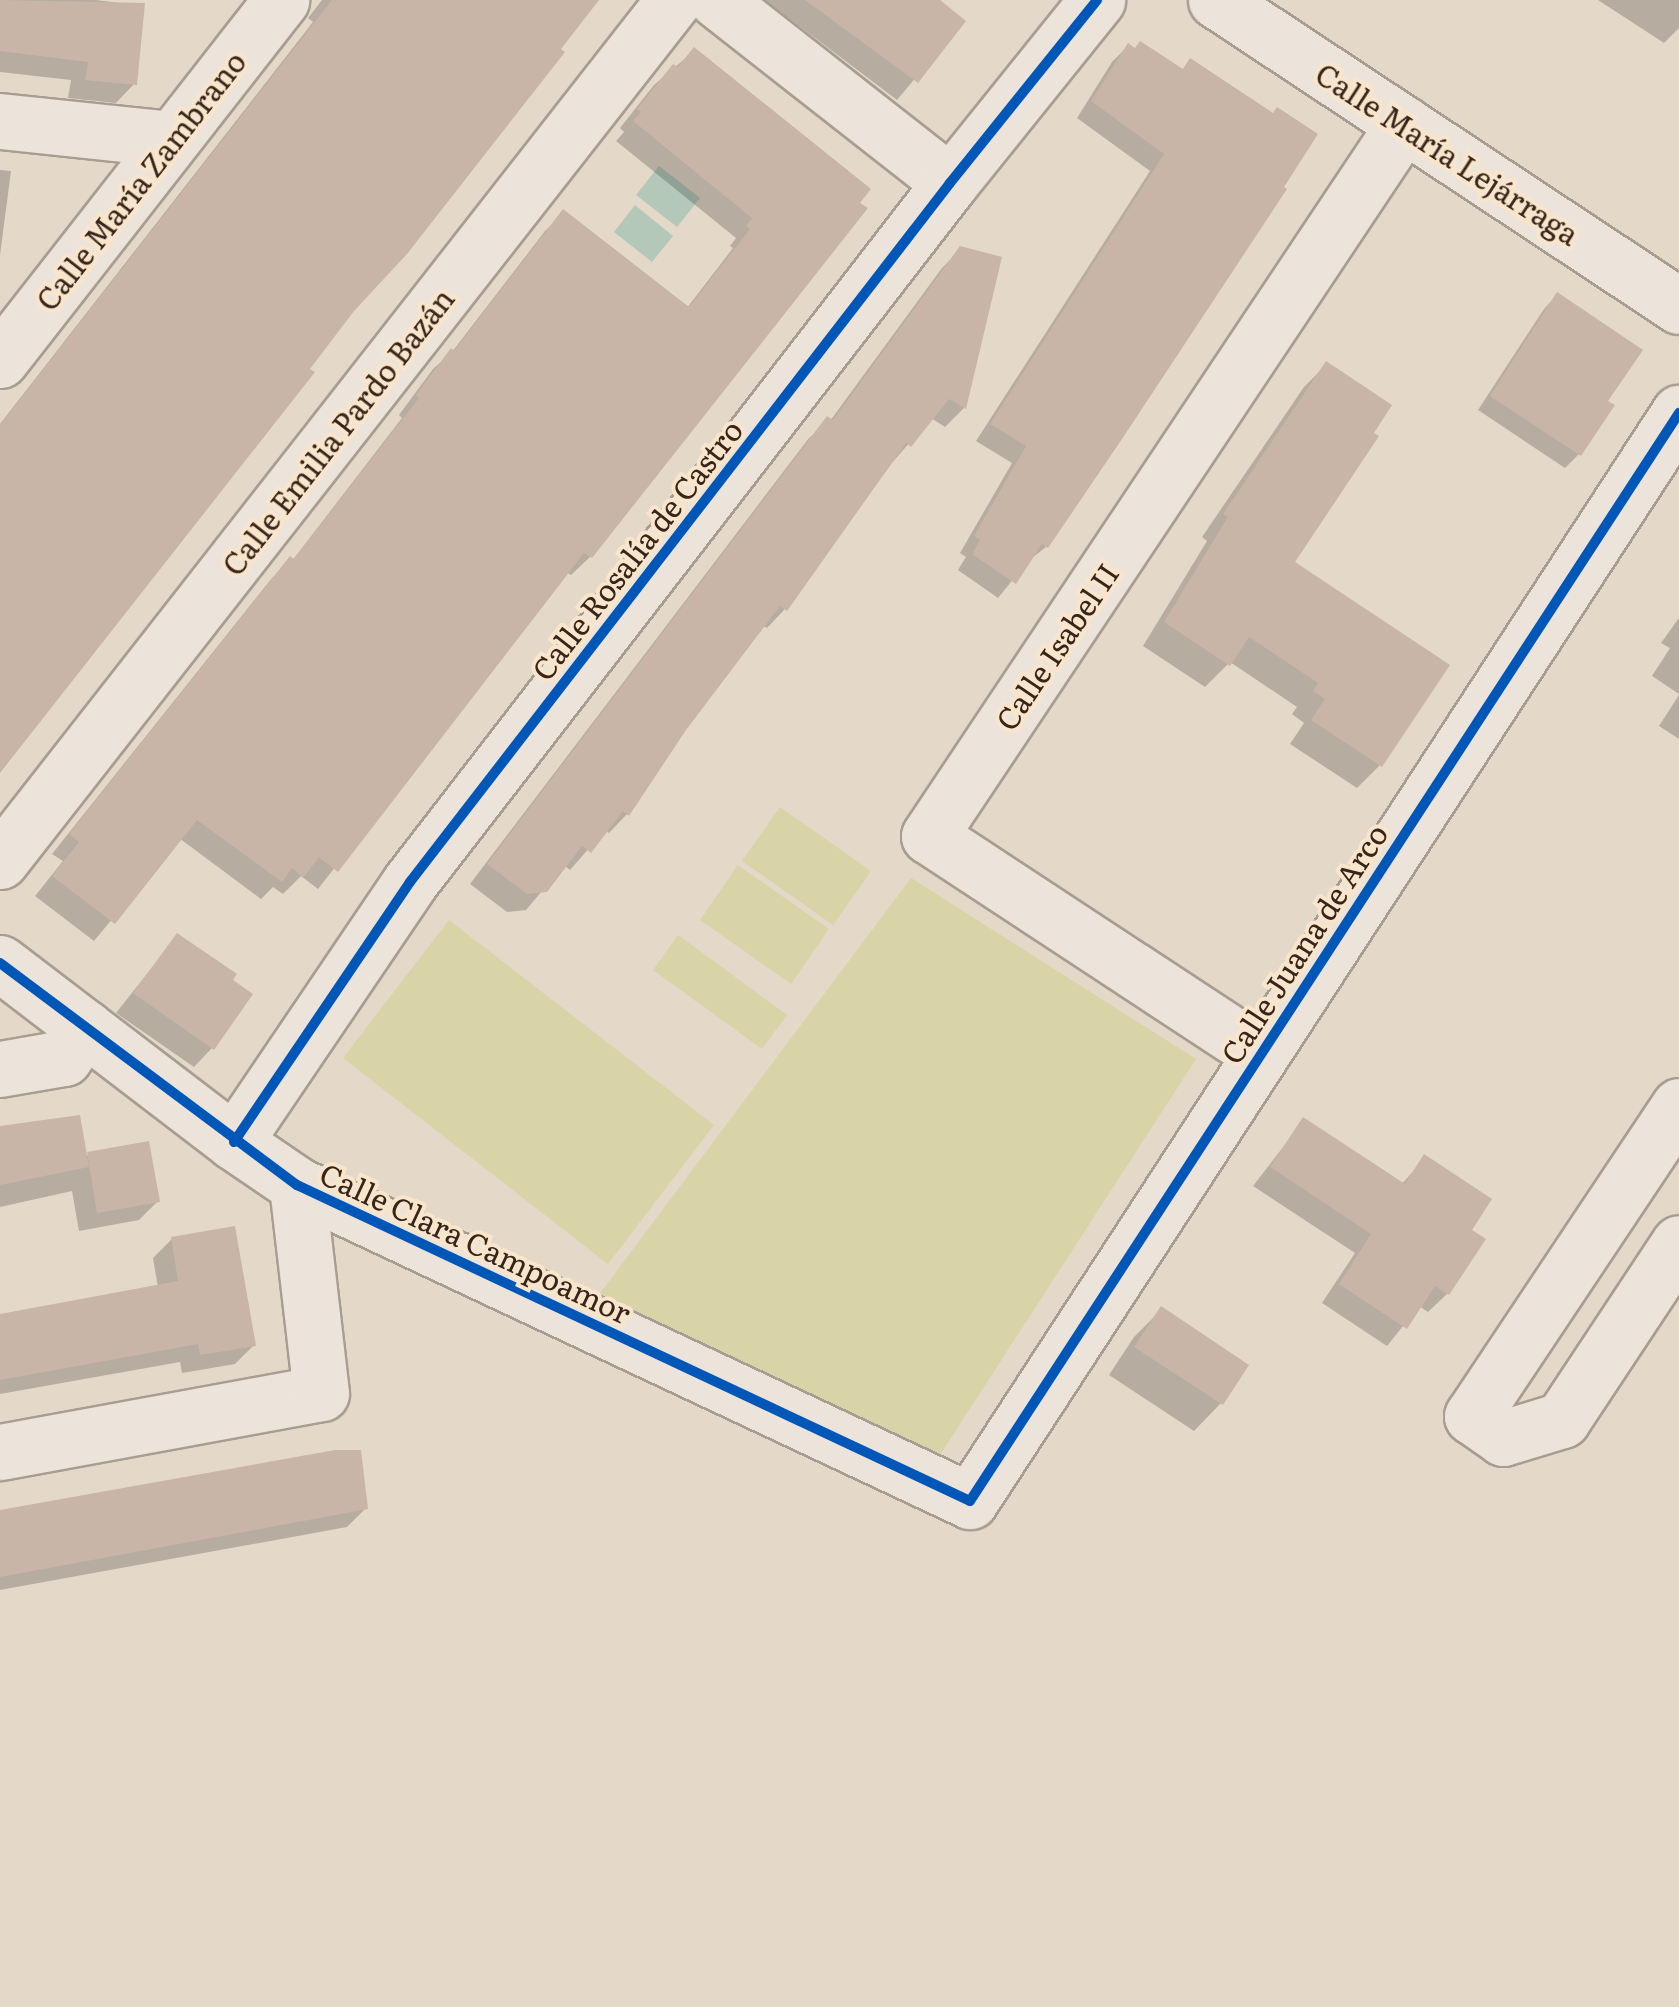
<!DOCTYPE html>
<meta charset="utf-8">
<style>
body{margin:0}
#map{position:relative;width:1679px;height:2007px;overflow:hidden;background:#e4d8c8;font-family:Literata,serif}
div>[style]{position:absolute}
.green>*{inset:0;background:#d9d3a8}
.water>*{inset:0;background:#b4c8b9}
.shadow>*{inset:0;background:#0003}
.building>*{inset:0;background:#c8b5a8}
.roads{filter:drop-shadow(2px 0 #a99d92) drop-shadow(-2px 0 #a99d92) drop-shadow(0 2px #a99d92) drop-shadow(0 -2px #a99d92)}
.street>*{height:55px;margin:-27.5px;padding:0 27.5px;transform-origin:27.5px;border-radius:27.5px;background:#ece4da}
.secondary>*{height:55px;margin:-27.5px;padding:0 27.5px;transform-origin:27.5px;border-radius:27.5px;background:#ece4da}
.cycleway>*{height:10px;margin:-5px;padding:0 5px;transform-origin:5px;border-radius:5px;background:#0057b8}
span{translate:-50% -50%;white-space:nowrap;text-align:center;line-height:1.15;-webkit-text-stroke:8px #f8e5cb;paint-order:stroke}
.street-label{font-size:30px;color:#37241a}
</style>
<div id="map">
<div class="green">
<div style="clip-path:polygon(780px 807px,871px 871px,833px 925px,742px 861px)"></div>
<div style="clip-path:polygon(738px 865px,829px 929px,791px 984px,700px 920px)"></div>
<div style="clip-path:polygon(911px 878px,1196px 1059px,940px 1455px,598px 1296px)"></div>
<div style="clip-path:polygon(449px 920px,714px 1125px,608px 1264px,343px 1058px)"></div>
<div style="clip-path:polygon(678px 935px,787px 1015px,762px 1049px,653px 970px)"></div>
</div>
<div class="water">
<div style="clip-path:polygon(659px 166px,700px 198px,677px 227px,636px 195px)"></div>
<div style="clip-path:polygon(635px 205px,673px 236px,652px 262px,614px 232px)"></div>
</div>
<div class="shadow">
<div style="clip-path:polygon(0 0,96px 0,142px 6px,134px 84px,116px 103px,68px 98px,71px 80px,0 72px)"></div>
<div style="clip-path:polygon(322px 0,595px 0,0 760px,0 424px,313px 22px,308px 18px)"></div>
<div style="clip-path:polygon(765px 0,936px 0,963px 21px,897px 100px)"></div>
<div style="clip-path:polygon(1598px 0,1679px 0,1679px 28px,1664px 43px)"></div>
<div style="clip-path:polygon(1128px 46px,1181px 71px,1190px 62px,1272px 115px,1046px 547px,1028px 561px,998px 598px,958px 570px,966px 557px,960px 553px,1012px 463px,976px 441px,1150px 171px,1077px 118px,1112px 62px)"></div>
<div style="clip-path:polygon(694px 51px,865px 208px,590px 557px,571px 575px,566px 572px,318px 889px,301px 876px,283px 894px,273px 887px,261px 899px,179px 838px,94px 941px,35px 896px,63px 861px,52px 854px,272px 578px,292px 561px,402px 418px,399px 415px,433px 369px,452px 352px,545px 231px,564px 213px,687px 308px,733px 248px,730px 246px,736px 238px,616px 141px,624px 132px,620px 128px,654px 85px)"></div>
<div style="clip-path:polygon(0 170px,11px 171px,0 255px)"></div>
<div style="clip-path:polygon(961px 249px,1000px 259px,964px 408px,945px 427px,931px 418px,891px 464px,785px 609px,767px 628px,762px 625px,684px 729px,627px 814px,609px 833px,605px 830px,570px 870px,564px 865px,526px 910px,507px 912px,470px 884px,809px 438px,830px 421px,942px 268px)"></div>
<div style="clip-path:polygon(1557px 295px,1605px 402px,1579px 454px,1565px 468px,1478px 410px,1544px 309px)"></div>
<div style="clip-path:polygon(1327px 364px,1292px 563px,1380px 765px,1357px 788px,1290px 744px,1304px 723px,1292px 714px,1297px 707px,1230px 662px,1205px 687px,1143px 646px,1207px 541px,1202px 537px,1304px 387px)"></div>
<div style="clip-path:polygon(1679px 618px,1679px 694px,1652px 676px,1670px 648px,1661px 643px)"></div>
<div style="clip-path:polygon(1679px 695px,1679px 739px,1659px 726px)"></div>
<div style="clip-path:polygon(177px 936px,212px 1048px,194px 1067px,116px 1013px)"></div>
<div style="clip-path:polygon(1304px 1120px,1401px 1185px,1425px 1158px,1469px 1231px,1482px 1240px,1447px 1294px,1428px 1312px,1419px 1306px,1387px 1346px,1322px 1303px,1355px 1253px,1253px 1186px)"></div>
<div style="clip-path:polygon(0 1131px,85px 1158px,88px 1155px,158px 1201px,139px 1220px,79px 1231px,72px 1191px,0 1207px)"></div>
<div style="clip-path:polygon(172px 1239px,254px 1345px,235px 1364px,182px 1373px,180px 1362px,0 1394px,0 1316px,158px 1287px,153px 1258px)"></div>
<div style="clip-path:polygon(1162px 1309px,1221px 1403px,1194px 1431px,1109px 1375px,1134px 1337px)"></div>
<div style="clip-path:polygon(366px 1508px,347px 1527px,0 1590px,0 1514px)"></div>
</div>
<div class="building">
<div style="clip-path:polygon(0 0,145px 3px,137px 85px,85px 80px,88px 62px,0 51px)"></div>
<div style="clip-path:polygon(332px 0,599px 0,561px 49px,565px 52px,407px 254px,354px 311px,310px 369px,315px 372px,0 773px,0 425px)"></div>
<div style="clip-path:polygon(805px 0,940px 0,966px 21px,918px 83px)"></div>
<div style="clip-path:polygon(1140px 41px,1183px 69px,1190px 58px,1273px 113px,1277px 107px,1318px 134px,1284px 187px,1287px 189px,1124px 436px,1048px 548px,1042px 544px,1016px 584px,972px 554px,980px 540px,974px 536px,1026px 446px,990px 424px,1164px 154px,1091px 101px,1128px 43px,1135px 48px)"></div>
<div style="clip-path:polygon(694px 47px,871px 189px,860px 203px,868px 208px,592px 558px,584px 553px,338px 872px,319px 857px,303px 878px,292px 868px,282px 882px,197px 820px,115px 924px,52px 876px,79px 842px,69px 834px,290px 556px,294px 559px,419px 398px,416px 395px,451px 348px,454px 351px,563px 209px,689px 307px,750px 229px,746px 226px,752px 218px,633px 121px,641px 112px,637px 109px,673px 64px,678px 67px)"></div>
<div style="clip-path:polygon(960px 246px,1002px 257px,966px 409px,949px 399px,911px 447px,906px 443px,787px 611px,780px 606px,686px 730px,629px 816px,623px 811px,591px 853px,582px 846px,547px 892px,527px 894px,487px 864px,827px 416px,833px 420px)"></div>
<div style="clip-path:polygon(1557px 292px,1643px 350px,1608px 401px,1615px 405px,1581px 456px,1490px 396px)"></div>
<div style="clip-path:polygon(1326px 361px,1392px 405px,1374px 433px,1379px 436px,1295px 562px,1450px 665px,1382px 767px,1311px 720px,1325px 699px,1313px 691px,1318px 683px,1249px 637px,1230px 666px,1164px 622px,1228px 517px,1223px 514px)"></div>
<div style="clip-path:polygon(177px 933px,237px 974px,233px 980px,253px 994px,214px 1050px,133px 993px)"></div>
<div style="clip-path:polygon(80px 1115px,89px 1167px,0 1185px,0 1126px)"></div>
<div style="clip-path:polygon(1303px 1117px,1405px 1184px,1424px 1154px,1492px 1199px,1472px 1230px,1486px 1239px,1449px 1295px,1435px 1286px,1407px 1329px,1339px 1284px,1371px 1234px,1270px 1167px)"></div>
<div style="clip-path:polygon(149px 1141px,160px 1202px,97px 1213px,87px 1152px)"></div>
<div style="clip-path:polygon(235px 1226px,256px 1346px,200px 1355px,198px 1344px,0 1380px,0 1314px,178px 1281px,171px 1237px)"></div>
<div style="clip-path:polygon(1161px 1306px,1249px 1365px,1223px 1405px,1134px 1347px)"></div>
<div style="clip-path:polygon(335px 1450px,361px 1450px,368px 1509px,0 1577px,0 1510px)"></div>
</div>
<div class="roads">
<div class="street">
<div style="left:717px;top:0;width:296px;rotate:38.1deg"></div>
<div style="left:0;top:121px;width:173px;rotate:6deg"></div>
<div style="left:0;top:360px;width:457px;rotate:-52deg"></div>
<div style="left:0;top:861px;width:1093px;rotate:-51.95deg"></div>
<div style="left:1261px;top:1054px;width:397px;rotate:-146.7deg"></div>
<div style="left:929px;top:836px;width:856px;rotate:-56.29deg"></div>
<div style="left:0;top:1069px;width:65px;rotate:-9.8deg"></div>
<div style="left:64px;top:1058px;width:37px;rotate:-55deg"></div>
<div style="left:1679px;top:1106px;width:373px;rotate:123.7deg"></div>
<div style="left:1472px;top:1416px;width:38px;rotate:35deg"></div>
<div style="left:1503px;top:1438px;width:62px;rotate:-17deg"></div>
<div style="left:1562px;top:1420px;width:212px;rotate:-56.5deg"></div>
<div style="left:234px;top:1142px;width:76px;rotate:34.3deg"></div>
<div style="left:297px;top:1185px;width:743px;rotate:25.15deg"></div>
<div style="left:970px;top:1501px;width:1299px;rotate:-56.91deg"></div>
<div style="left:0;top:1452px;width:326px;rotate:-10.4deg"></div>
<div style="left:321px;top:1393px;width:209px;rotate:-96.6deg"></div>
</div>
<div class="secondary">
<div style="left:1216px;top:0;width:555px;rotate:33.46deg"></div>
<div style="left:0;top:963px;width:295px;rotate:37.4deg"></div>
<div style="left:234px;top:1142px;width:314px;rotate:-55.9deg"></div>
<div style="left:410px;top:882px;width:883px;rotate:-52.31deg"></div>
<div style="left:950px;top:183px;width:235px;rotate:-51.2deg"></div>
</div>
</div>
<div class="cycleway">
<div style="left:0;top:963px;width:371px;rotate:36.8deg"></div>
<div style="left:297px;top:1185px;width:743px;rotate:25.15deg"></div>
<div style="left:970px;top:1501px;width:1299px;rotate:-56.91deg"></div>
<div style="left:234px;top:1142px;width:314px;rotate:-55.9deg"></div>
<div style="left:410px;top:882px;width:883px;rotate:-52.31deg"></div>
<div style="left:950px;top:183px;width:235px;rotate:-51.2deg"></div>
</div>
<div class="street-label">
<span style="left:1448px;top:153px;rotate:33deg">Calle María Lejárraga</span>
<span style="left:140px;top:180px;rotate:-52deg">Calle María Zambrano</span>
<span style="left:337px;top:431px;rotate:-52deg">Calle Emilia Pardo Bazán</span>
<span style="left:636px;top:549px;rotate:-52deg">Calle Rosalía de Castro</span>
<span style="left:1056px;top:646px;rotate:-56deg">Calle Isabel II</span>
<span style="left:1303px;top:943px;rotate:-57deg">Calle Juana de Arco</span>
<span style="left:476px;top:1242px;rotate:25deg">Calle Clara Campoamor</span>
</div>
</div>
